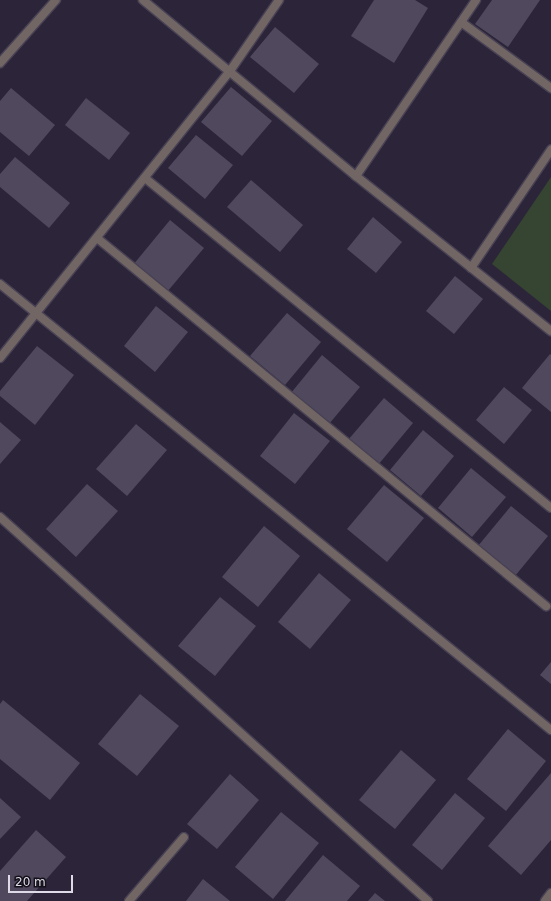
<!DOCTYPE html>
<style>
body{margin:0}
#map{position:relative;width:551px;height:901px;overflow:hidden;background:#2c2539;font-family:"DejaVu Sans",sans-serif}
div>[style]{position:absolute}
.green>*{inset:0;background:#364432}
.building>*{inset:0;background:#50485d}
.roads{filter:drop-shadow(1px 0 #484255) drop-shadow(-1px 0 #484255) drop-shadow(0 1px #484255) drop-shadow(0 -1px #484255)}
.minor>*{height:8px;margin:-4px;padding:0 4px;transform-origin:4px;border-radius:4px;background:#726664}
span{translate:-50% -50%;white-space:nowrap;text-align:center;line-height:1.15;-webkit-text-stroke:4px #131019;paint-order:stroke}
.scale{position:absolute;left:8px;top:875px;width:65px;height:18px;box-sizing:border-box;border:2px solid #dedae7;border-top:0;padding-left:5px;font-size:12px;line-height:14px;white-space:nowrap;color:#dedae7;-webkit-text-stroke:3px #131019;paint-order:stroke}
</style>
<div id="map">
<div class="green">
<div style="clip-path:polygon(551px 177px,551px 311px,492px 264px)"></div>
</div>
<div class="building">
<div style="clip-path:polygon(374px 0,415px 0,428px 8px,394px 63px,351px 36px)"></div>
<div style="clip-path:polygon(492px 0,540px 0,508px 47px,475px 24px)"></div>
<div style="clip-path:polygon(275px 27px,319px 64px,294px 93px,250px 57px)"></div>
<div style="clip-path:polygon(231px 87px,272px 121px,242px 156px,201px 122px)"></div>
<div style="clip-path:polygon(11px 88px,55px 125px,29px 156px,0 132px,0 101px)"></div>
<div style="clip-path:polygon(86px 98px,130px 133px,109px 160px,65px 125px)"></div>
<div style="clip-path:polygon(196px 135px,233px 165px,205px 199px,168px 168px)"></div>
<div style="clip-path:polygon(15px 157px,70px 203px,49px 228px,0 187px,0 174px)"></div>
<div style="clip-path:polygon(251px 180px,303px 225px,280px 252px,227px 207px)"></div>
<div style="clip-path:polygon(373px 217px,402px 242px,376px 273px,347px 249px)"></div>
<div style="clip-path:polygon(170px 220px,204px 248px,167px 292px,133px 265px)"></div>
<div style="clip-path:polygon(455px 276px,483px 299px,454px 334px,426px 311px)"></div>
<div style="clip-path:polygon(156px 306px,188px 332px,155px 372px,124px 346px)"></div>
<div style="clip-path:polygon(287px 313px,321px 342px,285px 385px,250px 356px)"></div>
<div style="clip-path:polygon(37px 346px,74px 375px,35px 425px,0 396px,0 391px)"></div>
<div style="clip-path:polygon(550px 354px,551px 355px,551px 412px,522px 388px)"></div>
<div style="clip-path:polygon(322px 355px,360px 387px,329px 424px,291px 393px)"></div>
<div style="clip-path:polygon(504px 387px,532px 410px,504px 444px,476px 420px)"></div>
<div style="clip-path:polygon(384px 398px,413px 423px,378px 465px,348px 440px)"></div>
<div style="clip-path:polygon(294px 413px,330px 441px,295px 484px,260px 456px)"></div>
<div style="clip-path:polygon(0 422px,21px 440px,0 464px)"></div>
<div style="clip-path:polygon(136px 424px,167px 450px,127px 496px,96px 469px)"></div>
<div style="clip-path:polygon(423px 430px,454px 456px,421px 496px,390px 470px)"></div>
<div style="clip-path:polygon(471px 468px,506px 497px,472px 537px,438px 508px)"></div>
<div style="clip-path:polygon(87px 484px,118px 511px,76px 557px,46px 529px)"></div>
<div style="clip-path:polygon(384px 485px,424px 518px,387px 562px,347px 529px)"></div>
<div style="clip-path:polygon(511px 506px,548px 536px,515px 576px,478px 546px)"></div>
<div style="clip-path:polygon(264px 526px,300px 556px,258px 607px,222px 577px)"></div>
<div style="clip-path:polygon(319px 573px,351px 600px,310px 649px,278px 622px)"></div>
<div style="clip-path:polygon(220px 597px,256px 626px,215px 676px,178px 646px)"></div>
<div style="clip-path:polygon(551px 662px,551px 684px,540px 675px)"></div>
<div style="clip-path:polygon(140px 694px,179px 726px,137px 776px,98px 744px)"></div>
<div style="clip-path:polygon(3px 700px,80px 763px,50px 800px,0 759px,0 704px)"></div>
<div style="clip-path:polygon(508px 729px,546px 761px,506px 811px,467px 779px)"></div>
<div style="clip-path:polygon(401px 750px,436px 780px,395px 829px,359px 800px)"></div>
<div style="clip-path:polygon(551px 773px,551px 840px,521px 875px,488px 846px)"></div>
<div style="clip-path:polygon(230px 774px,259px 800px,217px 849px,187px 824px)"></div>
<div style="clip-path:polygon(455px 793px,485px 818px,442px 870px,412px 845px)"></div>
<div style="clip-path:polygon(0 798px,21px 817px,0 839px)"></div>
<div style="clip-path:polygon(281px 812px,319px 843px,273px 899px,235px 867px)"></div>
<div style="clip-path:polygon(36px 830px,66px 857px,27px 901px,0 901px,0 871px)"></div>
<div style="clip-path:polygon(323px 855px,360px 886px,347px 901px,285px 901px)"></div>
<div style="clip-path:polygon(203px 879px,230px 901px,186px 901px)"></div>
<div style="clip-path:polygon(375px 893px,385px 901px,368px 901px)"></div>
</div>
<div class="roads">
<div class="minor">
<div style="left:143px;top:0;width:276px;rotate:39.6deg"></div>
<div style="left:356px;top:176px;width:249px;rotate:38.5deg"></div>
<div style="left:461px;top:22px;width:112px;rotate:36.3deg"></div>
<div style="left:0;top:63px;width:84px;rotate:-48.4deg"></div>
<div style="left:356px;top:176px;width:213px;rotate:-55.7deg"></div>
<div style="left:145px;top:178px;width:523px;rotate:39.1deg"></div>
<div style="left:97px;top:238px;width:581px;rotate:39.34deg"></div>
<div style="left:471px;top:268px;width:143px;rotate:-55.9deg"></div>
<div style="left:0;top:284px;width:709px;rotate:38.99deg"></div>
<div style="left:0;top:358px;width:368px;rotate:-51.3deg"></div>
<div style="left:230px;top:71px;width:86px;rotate:-55.4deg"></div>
<div style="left:0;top:517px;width:575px;rotate:41.9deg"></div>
<div style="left:129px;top:901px;width:84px;rotate:-49.3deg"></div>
<div style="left:545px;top:901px;width:10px;rotate:-53deg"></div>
</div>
</div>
<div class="scale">20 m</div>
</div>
